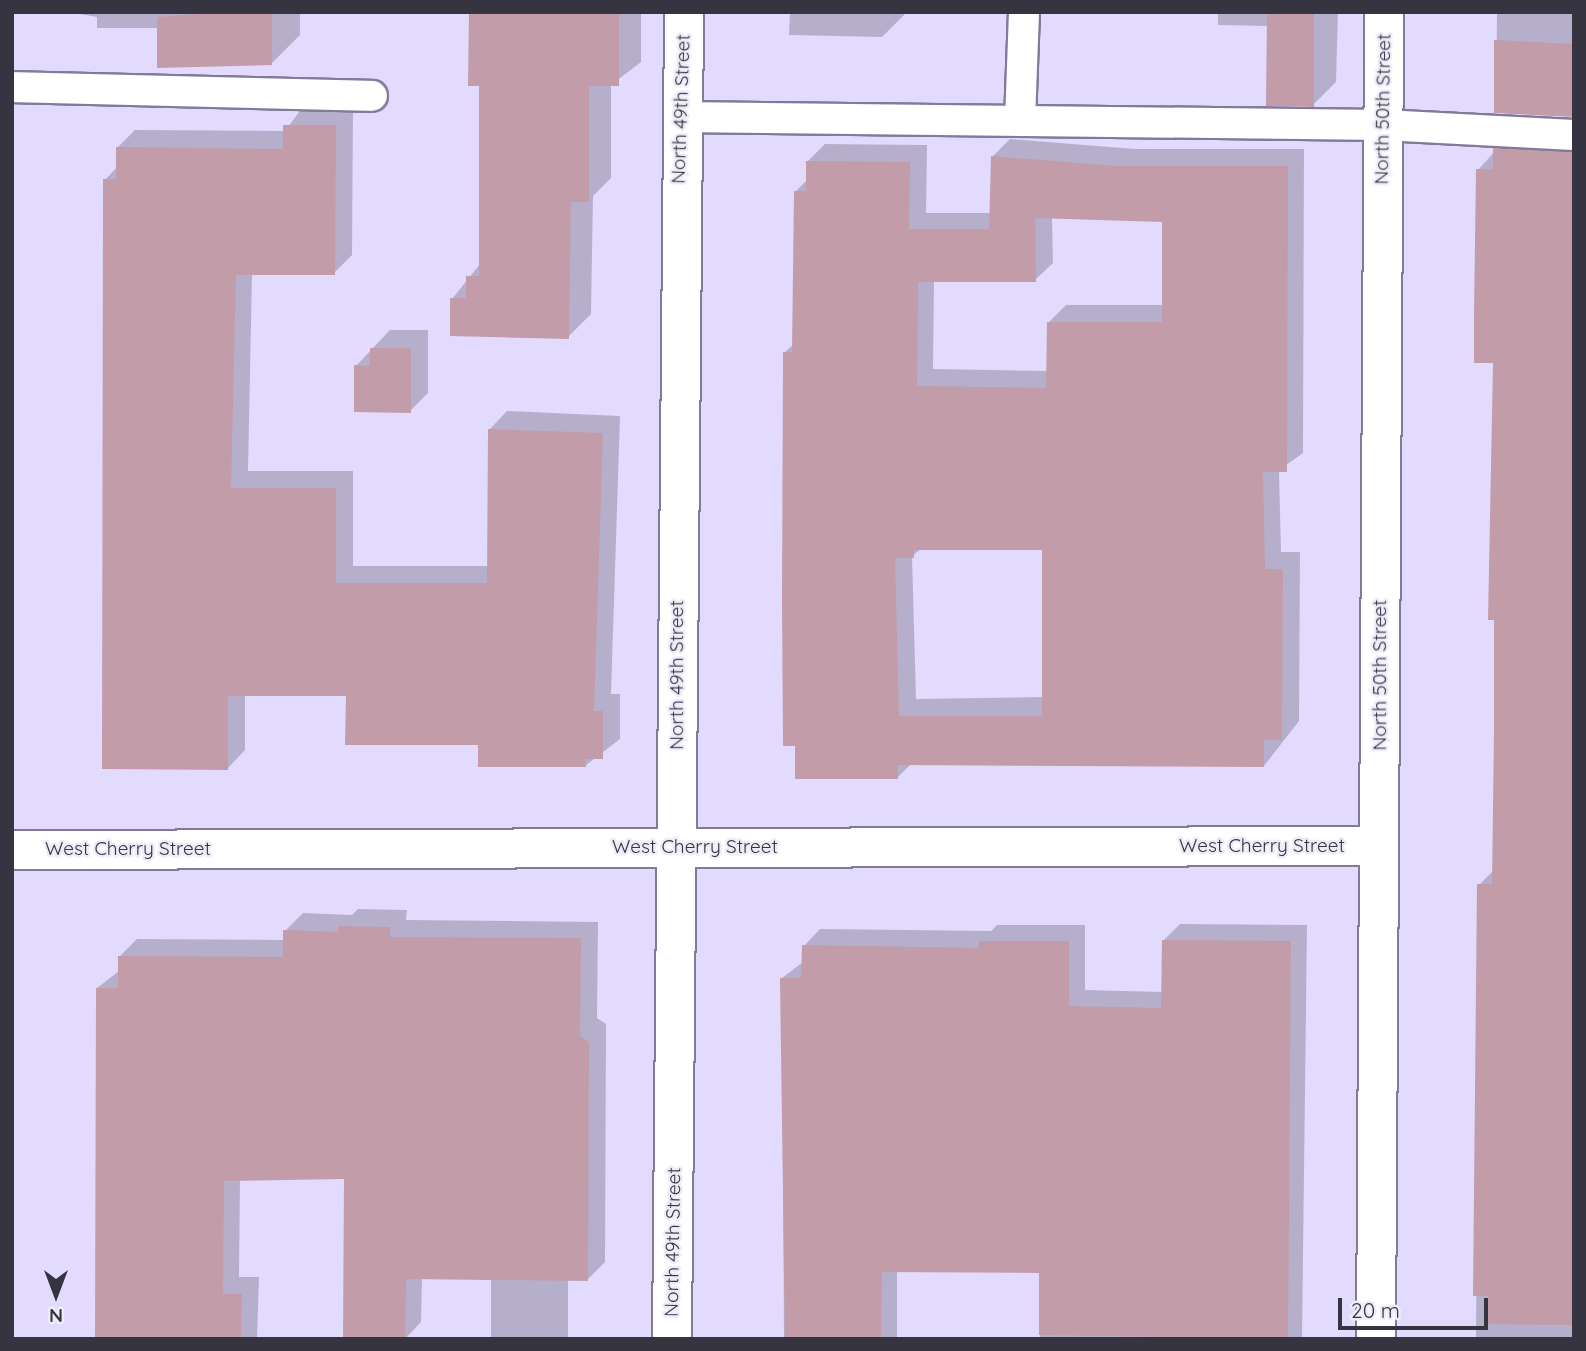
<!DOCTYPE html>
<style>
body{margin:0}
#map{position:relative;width:1586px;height:1351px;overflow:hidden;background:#e3dbfe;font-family:Quicksand,sans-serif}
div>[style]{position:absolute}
.shadow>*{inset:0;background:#0003}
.building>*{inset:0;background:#c29ca9}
.roads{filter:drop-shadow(2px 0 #827a9a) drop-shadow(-2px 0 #827a9a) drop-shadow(0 2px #827a9a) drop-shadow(0 -2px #827a9a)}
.service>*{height:30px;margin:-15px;padding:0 15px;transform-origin:15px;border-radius:15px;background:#fff}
.minor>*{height:38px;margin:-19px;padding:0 19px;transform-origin:19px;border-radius:19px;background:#fff}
span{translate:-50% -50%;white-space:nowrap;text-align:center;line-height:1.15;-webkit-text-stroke:5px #efecfa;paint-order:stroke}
.street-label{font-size:19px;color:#373442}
.frame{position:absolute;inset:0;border:14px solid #373442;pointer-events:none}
.north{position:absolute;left:21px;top:1260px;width:70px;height:70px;-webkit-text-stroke:5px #efecfa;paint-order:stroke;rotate:180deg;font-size:19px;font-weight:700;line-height:28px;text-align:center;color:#373442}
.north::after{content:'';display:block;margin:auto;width:24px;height:32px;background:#373442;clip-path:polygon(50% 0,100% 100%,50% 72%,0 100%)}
.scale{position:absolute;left:1338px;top:1298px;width:150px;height:32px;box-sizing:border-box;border:4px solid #373442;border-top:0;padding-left:9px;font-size:21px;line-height:24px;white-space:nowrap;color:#373442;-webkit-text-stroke:5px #efecfa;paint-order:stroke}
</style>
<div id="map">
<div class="shadow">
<div style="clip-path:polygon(69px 12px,300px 12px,300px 35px,272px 63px,158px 66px,158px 28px,97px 28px,97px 17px)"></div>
<div style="clip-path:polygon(471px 12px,641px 12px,641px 62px,611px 85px,611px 178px,593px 196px,591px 314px,568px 337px,452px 299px,480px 264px,480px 85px)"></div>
<div style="clip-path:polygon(790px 12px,907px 12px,882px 37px,789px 35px)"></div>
<div style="clip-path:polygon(1218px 12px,1338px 12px,1336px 82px,1313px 105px,1269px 26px,1218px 25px)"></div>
<div style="clip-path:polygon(1497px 12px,1574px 12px,1574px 116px,1496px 112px)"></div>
<div style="clip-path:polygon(302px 108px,353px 108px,352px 255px,334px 273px,252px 273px,248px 471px,353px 471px,353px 566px,489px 566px,490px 429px,507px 411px,620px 416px,611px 694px,620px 694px,620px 739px,585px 766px,480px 743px,348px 694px,245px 694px,245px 750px,228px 768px,105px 180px,117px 167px,117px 148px,135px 130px,285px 131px)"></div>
<div style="clip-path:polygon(1514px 130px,1574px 133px,1574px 1339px,1476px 1339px,1479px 885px,1494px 870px,1496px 619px,1495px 361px,1478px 170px)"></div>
<div style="clip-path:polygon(evenodd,1010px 139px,1135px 149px,1304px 149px,1303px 453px,1279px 470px,1281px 552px,1300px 552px,1299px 721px,1264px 766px,912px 763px,898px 777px,785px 352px,794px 344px,796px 191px,808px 179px,808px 161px,825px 144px,927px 145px,926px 213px,991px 213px,993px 156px,1010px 139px,1052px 217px,1164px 220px,1164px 305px,1066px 305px,1049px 322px,1048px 371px,933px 369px,934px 280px,1035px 280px,1053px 263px,1052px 217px,1010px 139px,921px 549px,1044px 549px,1044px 697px,916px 699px,912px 556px,921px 549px)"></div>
<div style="clip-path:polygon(390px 330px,428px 330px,428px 393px,410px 411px,356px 366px)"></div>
<div style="clip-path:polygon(358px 909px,407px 910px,406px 920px,598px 922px,597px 1018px,606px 1024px,605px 1262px,587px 1280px,568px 1279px,568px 1339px,491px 1339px,491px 1278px,422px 1277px,421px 1322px,405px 1339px,346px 1177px,240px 1179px,239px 1277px,259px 1277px,257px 1339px,97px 1339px,97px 988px,119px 971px,119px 957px,137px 939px,285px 940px,285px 931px,303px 913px,352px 915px)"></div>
<div style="clip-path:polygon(1180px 924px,1307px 925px,1302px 1339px,1000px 1339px,1040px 1337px,1041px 1271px,897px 1270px,897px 1339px,784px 1339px,782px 978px,803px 962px,804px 946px,820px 929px,991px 931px,997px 925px,1085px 925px,1085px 990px,1163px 992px,1163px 941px)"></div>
</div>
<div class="building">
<div style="clip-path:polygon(223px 12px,272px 12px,272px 65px,157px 68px,157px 17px)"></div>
<div style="clip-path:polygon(469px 12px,619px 12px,619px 86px,589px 86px,589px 202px,571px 202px,569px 339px,450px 336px,450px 298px,466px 298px,466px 276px,479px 276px,479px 86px,468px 86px)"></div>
<div style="clip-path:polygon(1267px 12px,1314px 12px,1314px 107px,1266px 106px)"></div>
<div style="clip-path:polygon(1494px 40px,1574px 44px,1574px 117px,1494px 113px)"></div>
<div style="clip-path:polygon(283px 125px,336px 125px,335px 275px,236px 275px,231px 488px,336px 488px,336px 583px,487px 583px,488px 429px,603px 433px,594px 711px,603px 711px,603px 759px,586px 759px,586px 767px,478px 767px,478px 745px,345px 745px,346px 696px,228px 696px,228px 770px,102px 769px,103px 179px,116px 179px,116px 147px,283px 149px)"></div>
<div style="clip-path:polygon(1493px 148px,1574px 152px,1574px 1325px,1488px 1324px,1488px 1296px,1473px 1296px,1477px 884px,1492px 884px,1494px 729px,1494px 620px,1488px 620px,1493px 363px,1474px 363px,1474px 315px,1476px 169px,1493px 169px)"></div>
<div style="clip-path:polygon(evenodd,991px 156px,1117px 166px,1288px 166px,1287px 472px,1263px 472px,1265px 569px,1283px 569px,1282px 740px,1264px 740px,1264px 767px,898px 765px,898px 779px,795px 779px,795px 746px,783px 746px,782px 601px,783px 352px,792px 352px,794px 191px,806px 191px,806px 161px,910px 162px,909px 229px,989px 229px,991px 156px,1035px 218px,1162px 222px,1162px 322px,1047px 322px,1046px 388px,917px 386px,918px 282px,1036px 282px,1035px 218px,991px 156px,914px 550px,1042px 550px,1042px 716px,899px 716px,895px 558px,914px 558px,914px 550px)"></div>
<div style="clip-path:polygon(370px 348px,411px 348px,411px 413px,354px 412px,354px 365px,370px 366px)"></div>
<div style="clip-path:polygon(338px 926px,390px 927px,390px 937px,581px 938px,580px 1036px,589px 1042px,588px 1281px,406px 1279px,405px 1339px,343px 1339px,344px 1179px,224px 1181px,223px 1294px,242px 1294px,241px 1339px,95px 1339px,96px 988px,118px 988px,118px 956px,283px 957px,283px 930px,338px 932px)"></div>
<div style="clip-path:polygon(1162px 940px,1291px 941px,1288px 1339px,1039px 1335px,1039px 1273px,882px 1272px,881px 1339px,785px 1339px,780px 978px,801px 978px,802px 945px,979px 948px,979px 941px,1069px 941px,1069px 1006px,1161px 1008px)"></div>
</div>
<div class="roads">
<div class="service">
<div style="left:12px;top:87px;width:360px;rotate:1.4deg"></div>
<div style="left:679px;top:117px;width:704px;rotate:0.65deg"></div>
<div style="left:1383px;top:125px;width:191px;rotate:3deg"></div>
<div style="left:1020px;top:121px;width:109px;rotate:-87.9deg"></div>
</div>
<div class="minor">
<div style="left:12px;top:850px;width:1366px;rotate:-0.17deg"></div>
<div style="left:672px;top:1339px;width:1327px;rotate:-89.48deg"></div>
<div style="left:1376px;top:1339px;width:1327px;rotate:-89.65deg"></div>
</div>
</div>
<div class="street-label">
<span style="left:681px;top:109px;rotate:-88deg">North 49th Street</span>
<span style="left:1383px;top:109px;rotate:-89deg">North 50th Street</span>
<span style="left:677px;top:675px;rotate:-90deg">North 49th Street</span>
<span style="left:1380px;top:675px;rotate:-90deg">North 50th Street</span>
<span style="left:1262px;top:846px">West Cherry Street</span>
<span style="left:695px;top:847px">West Cherry Street</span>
<span style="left:128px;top:849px">West Cherry Street</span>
<span style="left:673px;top:1242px;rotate:-89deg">North 49th Street</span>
</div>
<div class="frame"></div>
<div class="north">N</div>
<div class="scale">20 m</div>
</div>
